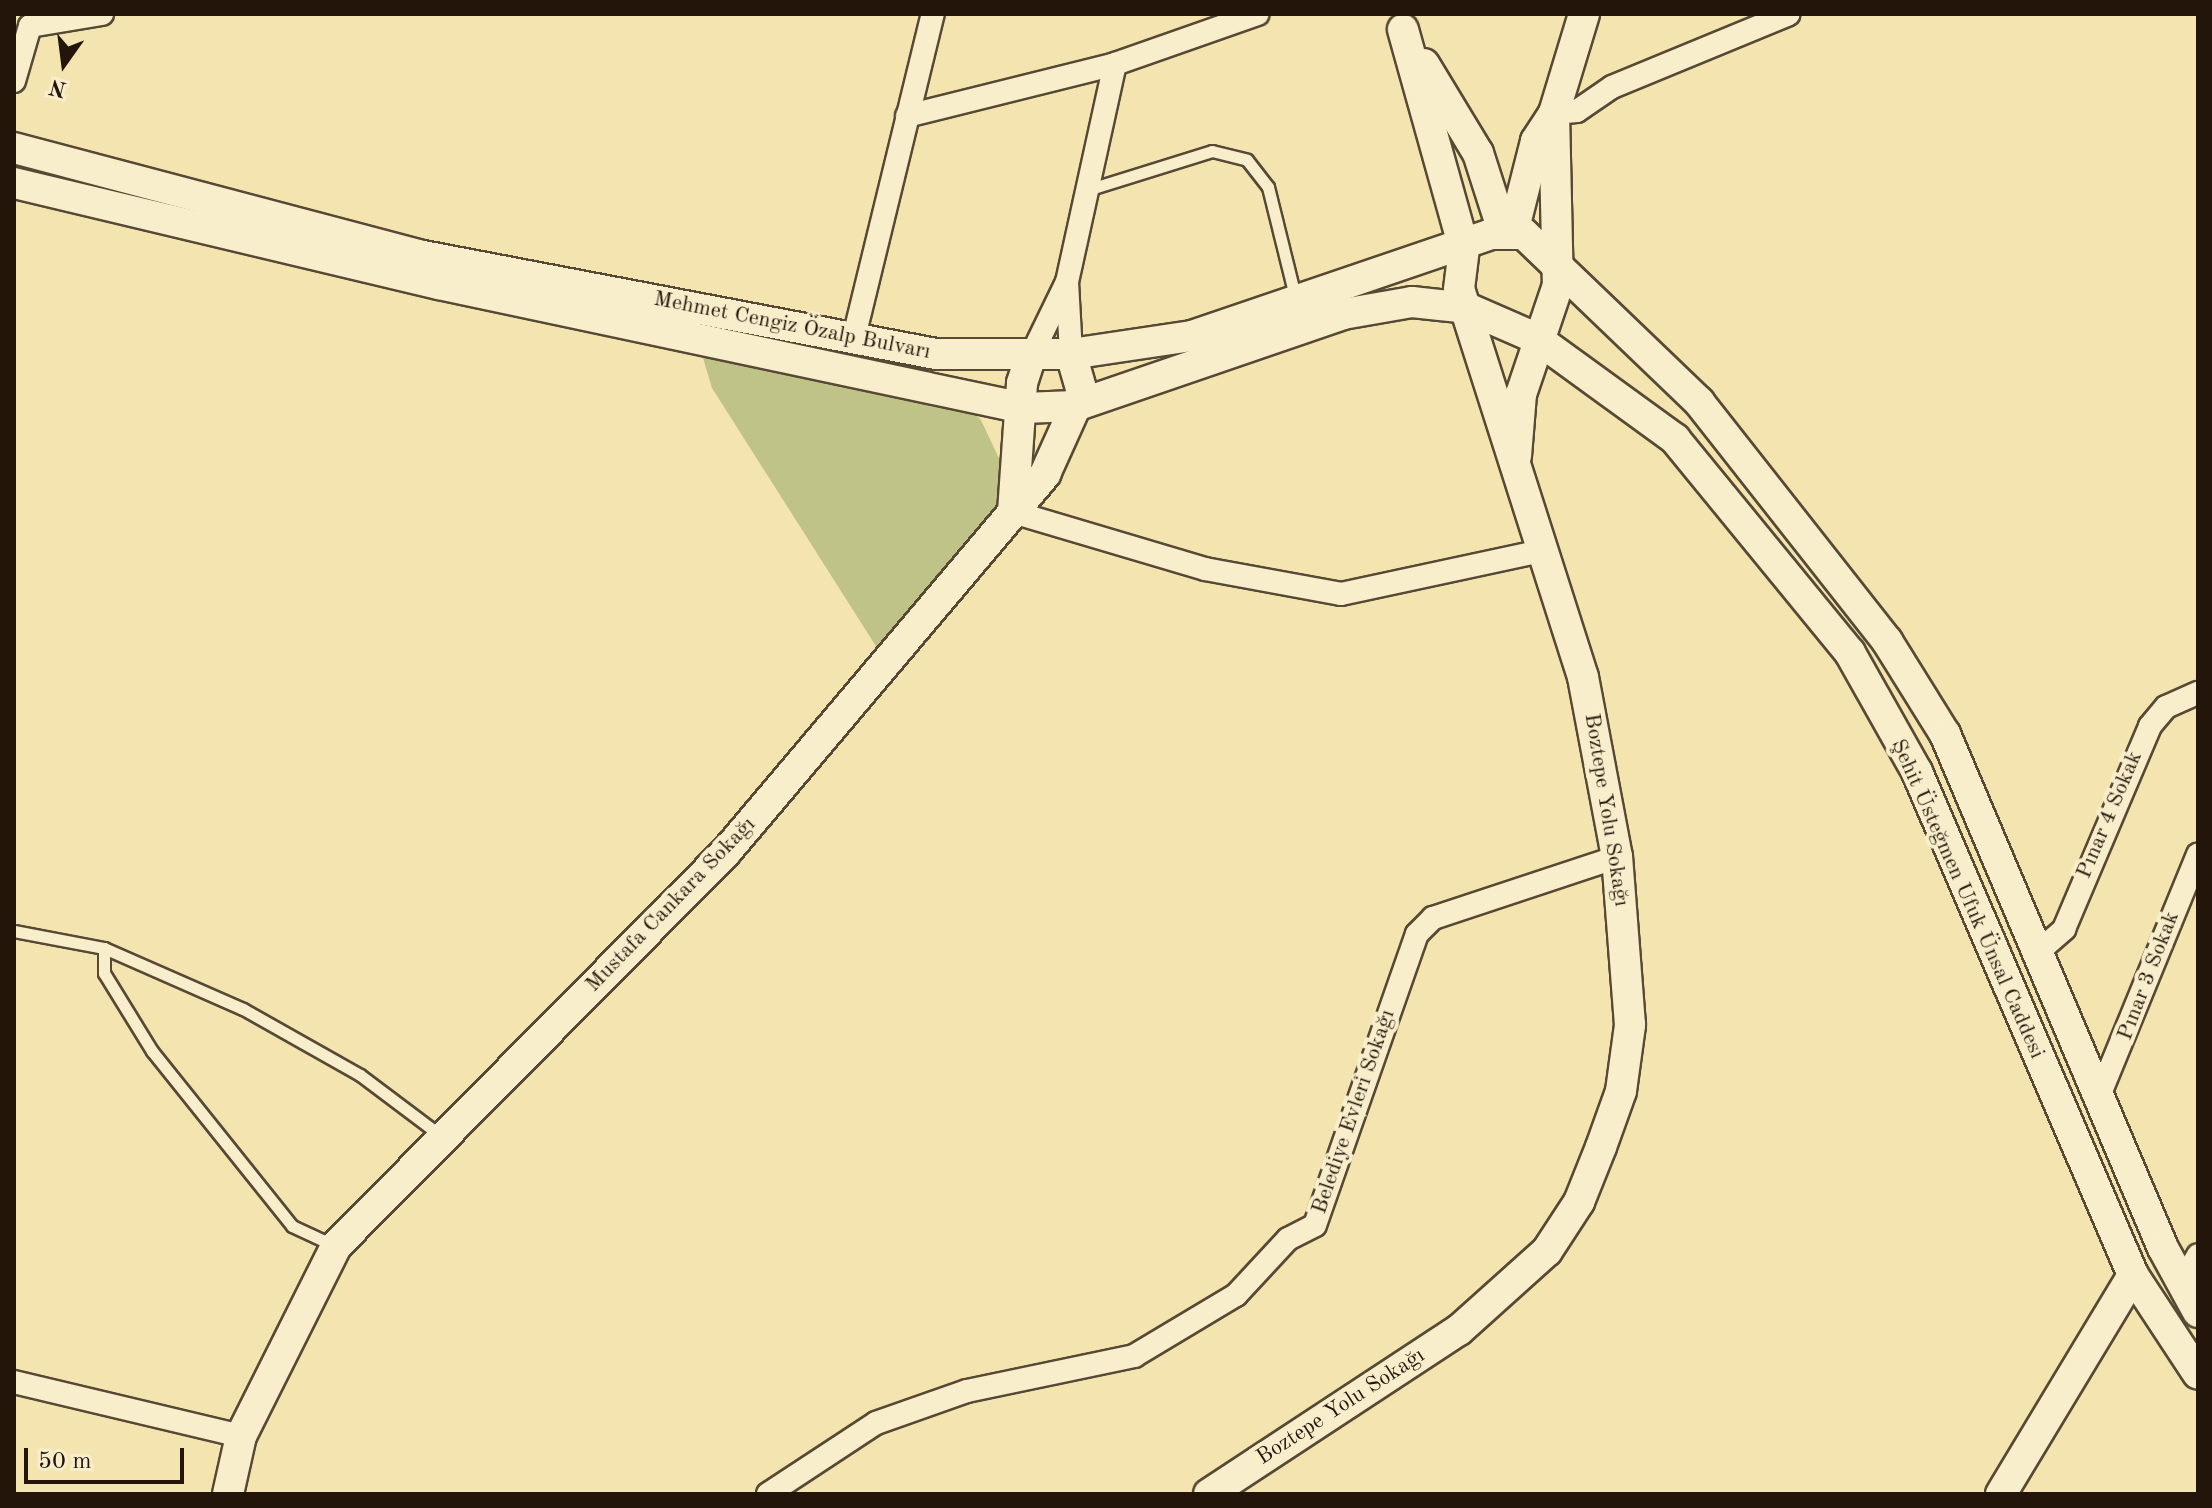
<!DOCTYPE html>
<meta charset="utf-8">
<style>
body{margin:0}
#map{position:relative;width:2212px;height:1508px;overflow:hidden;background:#f4e5b0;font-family:"Old Standard TT",serif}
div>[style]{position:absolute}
.green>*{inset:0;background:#bfc388}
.roads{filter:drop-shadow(2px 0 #574934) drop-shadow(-2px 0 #574934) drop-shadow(0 2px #574934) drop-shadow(0 -2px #574934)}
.lane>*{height:11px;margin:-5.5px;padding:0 5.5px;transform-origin:5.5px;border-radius:5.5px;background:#f8eecc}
.street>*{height:22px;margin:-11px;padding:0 11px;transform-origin:11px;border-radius:11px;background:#f8eecc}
.secondary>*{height:30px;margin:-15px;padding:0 15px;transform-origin:15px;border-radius:15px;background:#f8eecc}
span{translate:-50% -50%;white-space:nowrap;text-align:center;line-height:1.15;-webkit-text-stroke:8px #f8eecc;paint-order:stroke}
.street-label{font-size:22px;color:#23150a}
.frame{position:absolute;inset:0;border:16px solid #23150a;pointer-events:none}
.north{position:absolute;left:24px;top:24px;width:80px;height:80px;-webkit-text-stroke:6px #f8eecc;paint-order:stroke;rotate:194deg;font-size:22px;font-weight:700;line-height:32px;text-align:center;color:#23150a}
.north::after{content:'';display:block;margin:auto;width:28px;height:36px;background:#23150a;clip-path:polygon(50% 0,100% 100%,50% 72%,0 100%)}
.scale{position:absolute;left:24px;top:1448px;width:160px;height:36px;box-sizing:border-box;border:4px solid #23150a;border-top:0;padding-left:10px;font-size:24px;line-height:28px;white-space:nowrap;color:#23150a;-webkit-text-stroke:6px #f8eecc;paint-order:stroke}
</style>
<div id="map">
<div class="green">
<div style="clip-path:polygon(700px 348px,972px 411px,981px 420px,1003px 467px,1003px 503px,879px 651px,712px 388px)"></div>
</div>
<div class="roads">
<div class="lane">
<div style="left:1087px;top:190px;width:131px;rotate:-17.3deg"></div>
<div style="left:1212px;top:151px;width:36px;rotate:14deg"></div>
<div style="left:1247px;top:160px;width:34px;rotate:52deg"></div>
<div style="left:1268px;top:187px;width:116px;rotate:76.1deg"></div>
<div style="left:14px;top:931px;width:92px;rotate:10.7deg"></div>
<div style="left:104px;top:948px;width:152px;rotate:23.7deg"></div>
<div style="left:243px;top:1009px;width:134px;rotate:29.4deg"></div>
<div style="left:360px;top:1075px;width:100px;rotate:36.9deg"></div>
<div style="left:104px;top:948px;width:25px;rotate:90deg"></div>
<div style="left:104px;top:973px;width:92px;rotate:58.4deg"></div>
<div style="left:152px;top:1051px;width:224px;rotate:51.3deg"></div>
<div style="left:292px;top:1226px;width:47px;rotate:24.9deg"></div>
</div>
<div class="street">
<div style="left:14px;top:81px;width:57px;rotate:-73.8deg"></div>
<div style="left:30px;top:26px;width:73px;rotate:-9.5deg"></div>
<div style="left:1554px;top:113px;width:23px;rotate:-5deg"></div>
<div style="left:1577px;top:111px;width:42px;rotate:-34.4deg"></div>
<div style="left:1612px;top:87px;width:191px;rotate:-22.4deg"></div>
<div style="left:907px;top:116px;width:214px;rotate:-14deg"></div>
<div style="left:1115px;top:64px;width:151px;rotate:-19.3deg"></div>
<div style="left:1067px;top:282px;width:223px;rotate:-77.6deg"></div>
<div style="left:854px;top:337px;width:333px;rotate:-76.3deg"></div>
<div style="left:1031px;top:356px;width:82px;rotate:-64.1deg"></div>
<div style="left:1067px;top:282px;width:72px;rotate:86.8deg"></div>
<div style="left:1013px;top:512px;width:200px;rotate:16.5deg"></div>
<div style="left:1205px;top:569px;width:138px;rotate:10.4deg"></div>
<div style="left:1341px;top:594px;width:206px;rotate:-12.1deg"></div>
<div style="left:2038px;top:952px;width:35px;rotate:-41deg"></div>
<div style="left:2064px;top:929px;width:220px;rotate:-67deg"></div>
<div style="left:2150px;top:726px;width:25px;rotate:-50deg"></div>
<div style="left:2166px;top:707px;width:35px;rotate:-24deg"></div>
<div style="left:2099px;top:1096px;width:261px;rotate:-67.7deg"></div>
<div style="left:2182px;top:1283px;width:32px;rotate:-60deg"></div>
<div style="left:14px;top:1382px;width:233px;rotate:13.4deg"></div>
<div style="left:768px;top:1494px;width:129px;rotate:-33.3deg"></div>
<div style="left:876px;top:1423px;width:96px;rotate:-19.4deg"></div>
<div style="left:967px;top:1391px;width:171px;rotate:-11.8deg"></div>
<div style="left:1134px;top:1356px;width:119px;rotate:-30.9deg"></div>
<div style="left:1236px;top:1295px;width:76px;rotate:-47.1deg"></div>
<div style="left:1288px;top:1239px;width:30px;rotate:-27deg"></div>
<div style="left:1315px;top:1225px;width:308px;rotate:-70.7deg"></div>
<div style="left:1417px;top:934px;width:23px;rotate:-45deg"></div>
<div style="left:1433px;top:918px;width:194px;rotate:-18.3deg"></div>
</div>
<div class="secondary">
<div style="left:1424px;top:64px;width:104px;rotate:58.8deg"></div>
<div style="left:1478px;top:153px;width:82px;rotate:72.2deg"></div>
<div style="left:1554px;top:113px;width:103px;rotate:-73.1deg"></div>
<div style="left:14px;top:148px;width:423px;rotate:14.8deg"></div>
<div style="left:423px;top:256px;width:522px;rotate:10.82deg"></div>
<div style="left:936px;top:354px;width:135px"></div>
<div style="left:1071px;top:354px;width:122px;rotate:-8.5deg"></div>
<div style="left:1192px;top:336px;width:316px;rotate:-18.8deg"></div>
<div style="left:1491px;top:234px;width:33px"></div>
<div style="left:1524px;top:234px;width:243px;rotate:43.8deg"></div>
<div style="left:1699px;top:402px;width:304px;rotate:51.8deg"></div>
<div style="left:1887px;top:641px;width:110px;rotate:58.1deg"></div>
<div style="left:1945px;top:734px;width:558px;rotate:67.02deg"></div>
<div style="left:2163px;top:1248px;width:73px;rotate:61.3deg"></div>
<div style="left:14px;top:183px;width:437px;rotate:13.4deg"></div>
<div style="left:439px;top:284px;width:597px;rotate:11.99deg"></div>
<div style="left:1023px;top:408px;width:52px;rotate:-2.2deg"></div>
<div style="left:1075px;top:406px;width:283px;rotate:-18.9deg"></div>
<div style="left:1343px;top:314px;width:70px;rotate:-9.9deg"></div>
<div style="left:1412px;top:302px;width:55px;rotate:6.2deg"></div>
<div style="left:1467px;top:308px;width:75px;rotate:23.5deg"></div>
<div style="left:1536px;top:338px;width:172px;rotate:36deg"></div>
<div style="left:1675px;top:439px;width:276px;rotate:50.7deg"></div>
<div style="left:1850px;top:653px;width:137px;rotate:60.6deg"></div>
<div style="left:1917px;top:772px;width:547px;rotate:66.76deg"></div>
<div style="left:2133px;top:1275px;width:118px;rotate:56.7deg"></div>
<div style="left:1513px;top:232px;width:94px;rotate:-75.8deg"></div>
<div style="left:1536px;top:141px;width:33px;rotate:-57deg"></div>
<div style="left:1554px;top:113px;width:172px;rotate:88.7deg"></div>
<div style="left:1558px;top:285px;width:115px;rotate:108.7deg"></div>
<div style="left:1521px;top:394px;width:62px;rotate:94.6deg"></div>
<div style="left:1013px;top:512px;width:129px;rotate:-86deg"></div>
<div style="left:1022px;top:383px;width:28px;rotate:-72deg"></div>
<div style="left:228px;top:1494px;width:59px;rotate:-77.4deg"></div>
<div style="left:241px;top:1436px;width:212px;rotate:-63.4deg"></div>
<div style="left:336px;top:1246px;width:554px;rotate:-45.29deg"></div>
<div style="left:726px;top:852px;width:495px;rotate:-49.8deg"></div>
<div style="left:1045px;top:474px;width:90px;rotate:-65.7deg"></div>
<div style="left:1082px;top:392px;width:40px;rotate:-106deg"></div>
<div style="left:1209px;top:1494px;width:299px;rotate:-33.3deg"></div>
<div style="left:1459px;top:1330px;width:118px;rotate:-41.9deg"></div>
<div style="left:1547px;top:1251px;width:59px;rotate:-56.9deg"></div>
<div style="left:1579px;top:1202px;width:59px;rotate:-68.2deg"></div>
<div style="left:1601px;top:1147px;width:59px;rotate:-70.3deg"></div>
<div style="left:1621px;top:1091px;width:67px;rotate:-82.2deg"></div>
<div style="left:1630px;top:1025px;width:169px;rotate:-94.4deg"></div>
<div style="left:1617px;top:857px;width:183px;rotate:-100.7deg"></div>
<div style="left:1583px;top:677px;width:407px;rotate:-107.7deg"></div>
<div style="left:1459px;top:289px;width:41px;rotate:-83deg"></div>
<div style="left:1464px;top:248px;width:227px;rotate:-105.6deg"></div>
<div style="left:2001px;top:1494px;width:256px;rotate:-58.9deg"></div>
</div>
</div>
<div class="street-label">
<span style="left:792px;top:326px;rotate:11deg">Mehmet Cengiz Özalp Bulvarı</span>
<span style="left:1606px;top:810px;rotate:81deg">Boztepe Yolu Sokağı</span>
<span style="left:2110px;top:815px;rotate:-67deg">Pınar 4 Sokak</span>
<span style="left:1967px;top:899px;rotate:66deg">Şehit Üsteğmen Ufuk Ünsal Caddesi</span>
<span style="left:671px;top:905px;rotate:-46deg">Mustafa Cankara Sokağı</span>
<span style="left:2149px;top:976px;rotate:-69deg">Pınar 3 Sokak</span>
<span style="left:1354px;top:1112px;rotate:-71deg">Belediye Evleri Sokağı</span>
<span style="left:1341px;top:1407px;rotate:-33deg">Boztepe Yolu Sokağı</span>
</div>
<div class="frame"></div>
<div class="north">N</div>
<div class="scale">50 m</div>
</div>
